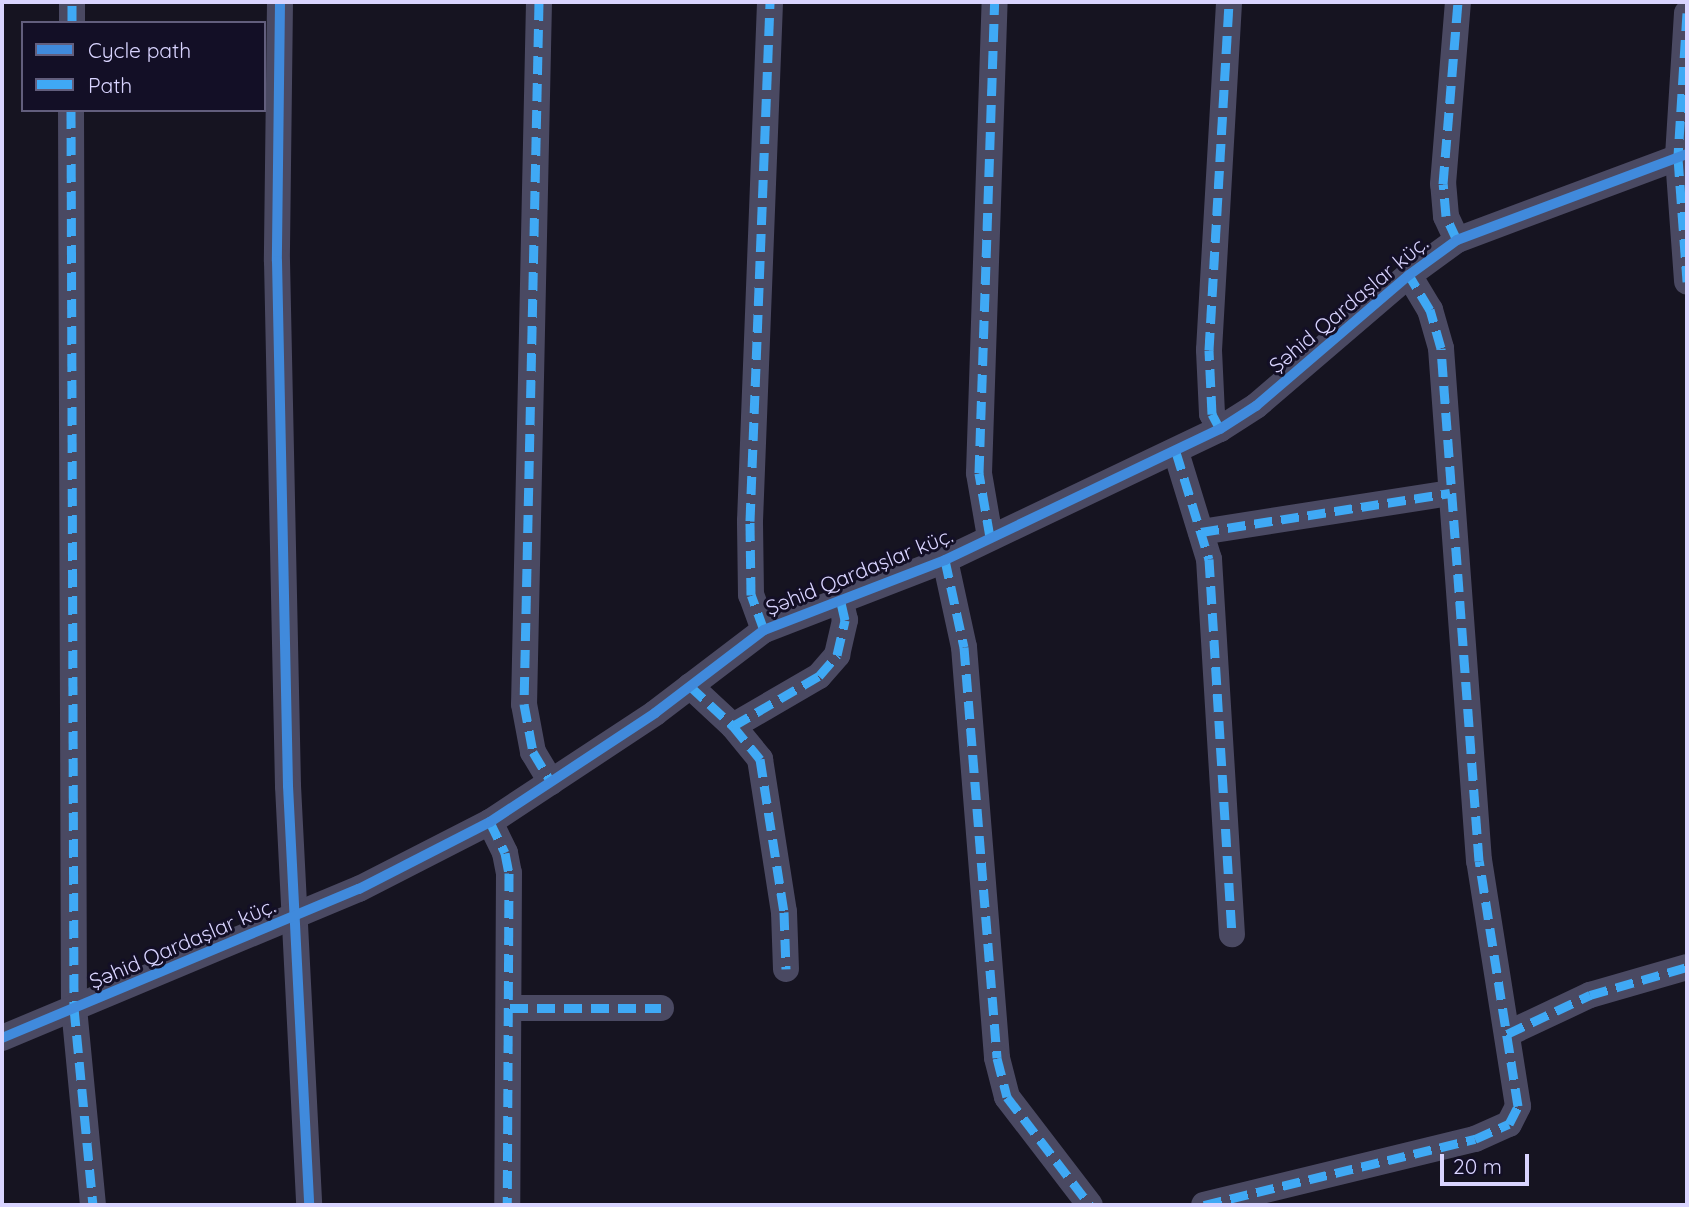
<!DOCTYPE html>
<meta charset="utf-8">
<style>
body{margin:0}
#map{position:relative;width:1689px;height:1207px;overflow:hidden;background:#161421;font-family:Quicksand,sans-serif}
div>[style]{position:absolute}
.street>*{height:26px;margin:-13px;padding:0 13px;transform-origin:13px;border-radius:13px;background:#4a4962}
.quiet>*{height:9px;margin-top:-4.5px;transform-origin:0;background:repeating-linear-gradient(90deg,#3fa9f5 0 18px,transparent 0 27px)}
.cycleway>*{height:10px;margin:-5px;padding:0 5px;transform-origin:5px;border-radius:5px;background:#408adc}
span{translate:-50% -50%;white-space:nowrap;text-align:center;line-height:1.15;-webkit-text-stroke:6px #130f26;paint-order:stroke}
.street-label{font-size:21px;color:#d9d4ff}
.frame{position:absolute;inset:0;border:4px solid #d9d4ff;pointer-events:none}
.legend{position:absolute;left:21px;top:21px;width:245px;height:91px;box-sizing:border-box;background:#130f26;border:2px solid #625e7d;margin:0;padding:9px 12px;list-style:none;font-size:21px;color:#d9d4ff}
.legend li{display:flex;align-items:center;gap:14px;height:35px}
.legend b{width:35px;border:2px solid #625e7d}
.scale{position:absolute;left:1440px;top:1154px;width:89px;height:32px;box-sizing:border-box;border:4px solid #d9d4ff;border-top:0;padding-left:9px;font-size:21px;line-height:24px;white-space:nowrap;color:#d9d4ff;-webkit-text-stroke:5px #130f26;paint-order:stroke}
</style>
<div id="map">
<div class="street">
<div style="left:280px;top:2px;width:259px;rotate:90.7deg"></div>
<div style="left:277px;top:261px;width:525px;rotate:88.8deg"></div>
<div style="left:288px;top:786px;width:420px;rotate:87.1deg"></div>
<div style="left:539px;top:2px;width:702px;rotate:91.22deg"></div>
<div style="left:524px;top:704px;width:49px;rotate:79.4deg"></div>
<div style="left:533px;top:752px;width:35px;rotate:59deg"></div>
<div style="left:1687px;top:13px;width:145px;rotate:93.6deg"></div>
<div style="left:1678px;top:158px;width:124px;rotate:85.8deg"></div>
<div style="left:72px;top:23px;width:21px;rotate:-90deg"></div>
<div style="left:71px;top:110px;width:898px;rotate:89.81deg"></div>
<div style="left:74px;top:1008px;width:198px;rotate:84.5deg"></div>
<div style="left:1457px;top:240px;width:26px;rotate:-115deg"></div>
<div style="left:1446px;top:216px;width:32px;rotate:-95deg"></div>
<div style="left:1443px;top:184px;width:183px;rotate:-85.3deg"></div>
<div style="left:1220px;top:429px;width:17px;rotate:-118deg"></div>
<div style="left:1212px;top:414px;width:64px;rotate:-92.7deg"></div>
<div style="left:1209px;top:350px;width:349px;rotate:-86.7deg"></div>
<div style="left:1176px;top:452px;width:112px;rotate:72.9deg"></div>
<div style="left:1209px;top:559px;width:376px;rotate:86.5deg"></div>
<div style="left:1201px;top:532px;width:252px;rotate:-8.9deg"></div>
<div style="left:990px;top:537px;width:65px;rotate:-99.8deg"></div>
<div style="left:979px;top:473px;width:471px;rotate:-88.1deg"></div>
<div style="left:945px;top:560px;width:89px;rotate:77.7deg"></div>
<div style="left:964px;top:647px;width:412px;rotate:85.4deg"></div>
<div style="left:997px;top:1058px;width:40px;rotate:75.6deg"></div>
<div style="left:1007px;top:1097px;width:136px;rotate:52.5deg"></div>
<div style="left:764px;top:630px;width:37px;rotate:-110deg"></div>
<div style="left:751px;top:595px;width:74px;rotate:-90.8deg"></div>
<div style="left:750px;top:521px;width:519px;rotate:-87.79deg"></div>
<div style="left:690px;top:686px;width:59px;rotate:42.9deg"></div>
<div style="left:733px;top:726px;width:43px;rotate:50.7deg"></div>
<div style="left:760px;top:759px;width:155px;rotate:81.1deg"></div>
<div style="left:784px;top:912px;width:57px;rotate:88deg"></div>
<div style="left:733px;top:726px;width:99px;rotate:-30.2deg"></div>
<div style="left:819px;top:676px;width:28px;rotate:-49deg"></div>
<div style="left:837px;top:655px;width:36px;rotate:-77deg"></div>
<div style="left:845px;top:620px;width:23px;rotate:-103deg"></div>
<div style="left:490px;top:822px;width:34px;rotate:64deg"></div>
<div style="left:505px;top:853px;width:20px;rotate:79deg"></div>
<div style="left:509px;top:873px;width:332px;rotate:90.3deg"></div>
<div style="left:510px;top:1008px;width:151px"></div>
<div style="left:1507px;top:1034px;width:92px;rotate:-25.2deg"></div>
<div style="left:1590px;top:995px;width:101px;rotate:-16.1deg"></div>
<div style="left:2px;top:1038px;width:387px;rotate:-22.7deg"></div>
<div style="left:359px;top:889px;width:147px;rotate:-27.1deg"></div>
<div style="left:490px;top:822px;width:198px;rotate:-33.4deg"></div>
<div style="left:655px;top:713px;width:137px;rotate:-37.3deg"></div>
<div style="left:764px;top:630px;width:194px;rotate:-21.1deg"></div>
<div style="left:945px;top:560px;width:305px;rotate:-25.5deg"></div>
<div style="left:1220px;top:429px;width:43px;rotate:-32.6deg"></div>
<div style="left:1256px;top:406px;width:201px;rotate:-40.6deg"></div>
<div style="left:1409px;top:275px;width:59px;rotate:-36.1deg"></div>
<div style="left:1457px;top:240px;width:246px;rotate:-20.5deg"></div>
<div style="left:1204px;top:1205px;width:279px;rotate:-13.7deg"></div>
<div style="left:1475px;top:1139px;width:37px;rotate:-24deg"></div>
<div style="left:1509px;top:1124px;width:20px;rotate:-63deg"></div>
<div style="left:1518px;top:1106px;width:248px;rotate:-99deg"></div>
<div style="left:1479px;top:861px;width:514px;rotate:-94.24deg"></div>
<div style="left:1441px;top:348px;width:40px;rotate:-106deg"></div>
<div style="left:1430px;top:310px;width:41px;rotate:-121deg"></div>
</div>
<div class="quiet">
<div style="left:539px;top:2px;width:702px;rotate:91.22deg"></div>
<div style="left:524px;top:704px;width:49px;rotate:79.4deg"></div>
<div style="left:533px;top:752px;width:35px;rotate:59deg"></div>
<div style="left:1687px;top:13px;width:145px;rotate:93.6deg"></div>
<div style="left:1678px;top:158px;width:124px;rotate:85.8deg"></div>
<div style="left:72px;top:23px;width:21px;rotate:-90deg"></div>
<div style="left:71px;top:110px;width:898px;rotate:89.81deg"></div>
<div style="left:74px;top:1008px;width:198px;rotate:84.5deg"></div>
<div style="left:1457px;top:240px;width:26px;rotate:-115deg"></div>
<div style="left:1446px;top:216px;width:32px;rotate:-95deg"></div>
<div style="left:1443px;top:184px;width:183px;rotate:-85.3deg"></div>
<div style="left:1220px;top:429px;width:17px;rotate:-118deg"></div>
<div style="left:1212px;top:414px;width:64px;rotate:-92.7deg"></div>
<div style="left:1209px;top:350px;width:349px;rotate:-86.7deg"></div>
<div style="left:1176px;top:452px;width:112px;rotate:72.9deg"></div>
<div style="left:1209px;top:559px;width:376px;rotate:86.5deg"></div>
<div style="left:1201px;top:532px;width:252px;rotate:-8.9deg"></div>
<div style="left:990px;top:537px;width:65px;rotate:-99.8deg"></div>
<div style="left:979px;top:473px;width:471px;rotate:-88.1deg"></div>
<div style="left:945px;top:560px;width:89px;rotate:77.7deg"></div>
<div style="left:964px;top:647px;width:412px;rotate:85.4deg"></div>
<div style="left:997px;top:1058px;width:40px;rotate:75.6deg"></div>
<div style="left:1007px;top:1097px;width:136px;rotate:52.5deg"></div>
<div style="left:764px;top:630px;width:37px;rotate:-110deg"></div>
<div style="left:751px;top:595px;width:74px;rotate:-90.8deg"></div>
<div style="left:750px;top:521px;width:519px;rotate:-87.79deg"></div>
<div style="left:690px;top:686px;width:59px;rotate:42.9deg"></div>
<div style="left:733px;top:726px;width:43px;rotate:50.7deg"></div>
<div style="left:760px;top:759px;width:155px;rotate:81.1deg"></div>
<div style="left:784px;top:912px;width:57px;rotate:88deg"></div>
<div style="left:733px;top:726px;width:99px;rotate:-30.2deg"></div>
<div style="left:819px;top:676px;width:28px;rotate:-49deg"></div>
<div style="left:837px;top:655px;width:36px;rotate:-77deg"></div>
<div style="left:845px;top:620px;width:23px;rotate:-103deg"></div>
<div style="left:490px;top:822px;width:34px;rotate:64deg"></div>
<div style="left:505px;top:853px;width:20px;rotate:79deg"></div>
<div style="left:509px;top:873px;width:332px;rotate:90.3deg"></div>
<div style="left:510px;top:1008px;width:151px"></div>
<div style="left:1507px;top:1034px;width:92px;rotate:-25.2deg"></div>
<div style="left:1590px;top:995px;width:101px;rotate:-16.1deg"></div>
<div style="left:1204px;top:1205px;width:279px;rotate:-13.7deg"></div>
<div style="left:1475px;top:1139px;width:37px;rotate:-24deg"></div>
<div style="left:1509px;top:1124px;width:20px;rotate:-63deg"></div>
<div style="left:1518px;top:1106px;width:248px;rotate:-99deg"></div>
<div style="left:1479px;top:861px;width:514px;rotate:-94.24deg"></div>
<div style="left:1441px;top:348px;width:40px;rotate:-106deg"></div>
<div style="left:1430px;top:310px;width:41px;rotate:-121deg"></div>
</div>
<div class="cycleway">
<div style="left:280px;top:2px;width:259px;rotate:90.7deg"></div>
<div style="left:277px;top:261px;width:525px;rotate:88.8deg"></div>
<div style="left:288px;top:786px;width:420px;rotate:87.1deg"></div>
<div style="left:2px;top:1038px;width:387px;rotate:-22.7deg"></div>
<div style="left:359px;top:889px;width:147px;rotate:-27.1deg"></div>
<div style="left:490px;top:822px;width:198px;rotate:-33.4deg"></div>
<div style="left:655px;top:713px;width:137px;rotate:-37.3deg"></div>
<div style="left:764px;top:630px;width:194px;rotate:-21.1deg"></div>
<div style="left:945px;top:560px;width:305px;rotate:-25.5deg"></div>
<div style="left:1220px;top:429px;width:43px;rotate:-32.6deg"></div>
<div style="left:1256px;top:406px;width:201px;rotate:-40.6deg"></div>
<div style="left:1409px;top:275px;width:59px;rotate:-36.1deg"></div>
<div style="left:1457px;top:240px;width:246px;rotate:-20.5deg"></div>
</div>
<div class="street-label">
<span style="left:1348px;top:304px;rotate:-40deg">Şəhid Qardaşlar küç.</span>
<span style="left:859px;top:571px;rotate:-22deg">Şəhid Qardaşlar küç.</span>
<span style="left:182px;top:943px;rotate:-23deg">Şəhid Qardaşlar küç.</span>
</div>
<div class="frame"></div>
<ul class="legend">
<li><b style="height:9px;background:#408adc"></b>Cycle path</li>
<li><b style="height:9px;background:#3fa9f5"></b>Path</li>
</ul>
<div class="scale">20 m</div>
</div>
